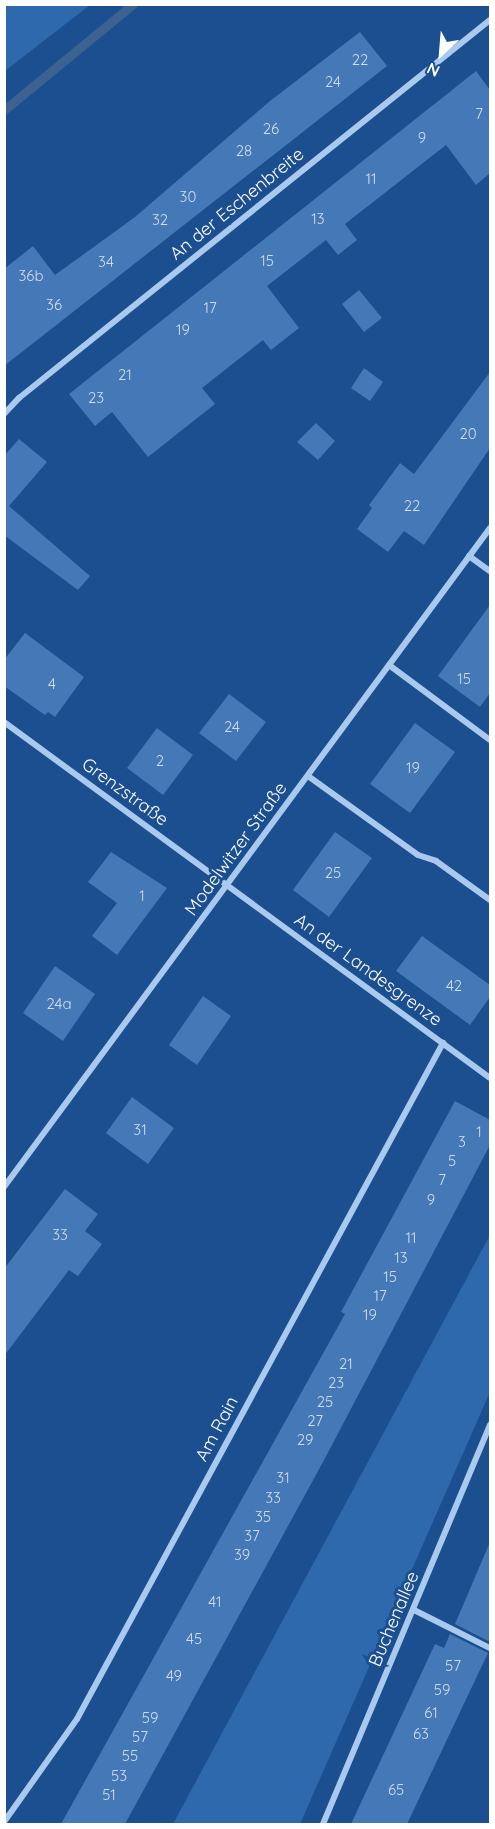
<!DOCTYPE html>
<meta charset="utf-8">
<style>
body{margin:0}
#map{position:relative;width:495px;height:1829px;overflow:hidden;background:#1b4f8f;font-family:Quicksand,sans-serif}
div>[style]{position:absolute}
.green>*{inset:0;background:#2e69ad}
.stream>*{height:9px;margin:-4.5px;padding:0 4.5px;transform-origin:4.5px;border-radius:4.5px;background:#3c6290}
.building>*{inset:0;background:#4478b7}
.street>*{height:6px;margin:-3px;padding:0 3px;transform-origin:3px;border-radius:3px;background:#a9c9ee}
span{translate:-50% -50%;white-space:nowrap;text-align:center;line-height:1.15;-webkit-text-stroke:6px #1b4f8f;paint-order:stroke}
.number-label{font-size:15px;color:#d0dded}
.number-label span{-webkit-text-stroke-width:0}
.street-label{font-size:18px;color:#fff}
.frame{position:absolute;inset:0;border:6px solid #fff;pointer-events:none}
.north{position:absolute;left:411px;top:24px;width:60px;height:60px;-webkit-text-stroke:4px #1b4f8f;paint-order:stroke;rotate:206deg;font-size:16px;font-weight:700;line-height:24px;text-align:center;color:#fff}
.north::after{content:'';display:block;margin:auto;width:21px;height:27px;background:#fff;clip-path:polygon(50% 0,100% 100%,50% 72%,0 100%)}
</style>
<div id="map">
<div class="green">
<div style="clip-path:polygon(5px 4px,90px 4px,90px 5px,5px 71px)"></div>
<div style="clip-path:polygon(490px 1235px,490px 1392px,300px 1824px,173px 1824px)"></div>
</div>
<div class="stream">
<div style="left:4px;top:110px;width:167px;rotate:-39.4deg"></div>
</div>
<div class="building">
<div style="clip-path:polygon(360px 32px,387px 66px,4px 366px,4px 269px,33px 246px,55px 275px,135px 217px,270px 101px)"></div>
<div style="clip-path:polygon(476px 71px,490px 90px,490px 173px,476px 185px,446px 145px,345px 224px,357px 240px,338px 255px,326px 240px,267px 286px,299px 328px,271px 350px,263px 340px,202px 388px,215px 404px,148px 457px,112px 412px,95px 426px,69px 394px)"></div>
<div style="clip-path:polygon(359px 290px,382px 318px,364px 332px,342px 304px)"></div>
<div style="clip-path:polygon(364px 368px,383px 382px,370px 401px,351px 388px)"></div>
<div style="clip-path:polygon(490px 372px,490px 448px,424px 545px,404px 531px,388px 552px,357px 529px,372px 508px,369px 505px,400px 463px,414px 474px)"></div>
<div style="clip-path:polygon(316px 423px,335px 441px,318px 460px,297px 442px)"></div>
<div style="clip-path:polygon(19px 439px,47px 462px,9px 506px,90px 576px,78px 590px,4px 535px,4px 456px)"></div>
<div style="clip-path:polygon(490px 605px,490px 693px,480px 707px,438px 676px)"></div>
<div style="clip-path:polygon(25px 633px,84px 677px,55px 717px,48px 712px,45px 715px,4px 686px,4px 660px)"></div>
<div style="clip-path:polygon(229px 694px,266px 722px,236px 761px,199px 733px)"></div>
<div style="clip-path:polygon(415px 723px,455px 752px,410px 813px,370px 784px)"></div>
<div style="clip-path:polygon(157px 728px,193px 755px,163px 795px,127px 768px)"></div>
<div style="clip-path:polygon(335px 832px,372px 858px,329px 917px,293px 890px)"></div>
<div style="clip-path:polygon(111px 852px,167px 888px,117px 955px,92px 936px,117px 903px,88px 882px)"></div>
<div style="clip-path:polygon(422px 936px,490px 985px,490px 997px,470px 1025px,396px 971px)"></div>
<div style="clip-path:polygon(55px 966px,95px 994px,63px 1041px,23px 1013px)"></div>
<div style="clip-path:polygon(203px 996px,231px 1016px,197px 1065px,169px 1045px)"></div>
<div style="clip-path:polygon(132px 1097px,174px 1128px,148px 1164px,106px 1133px)"></div>
<div style="clip-path:polygon(455px 1101px,490px 1120px,490px 1145px,323px 1462px,125px 1824px,61px 1824px,345px 1314px,341px 1312px)"></div>
<div style="clip-path:polygon(65px 1189px,98px 1214px,85px 1231px,102px 1244px,78px 1276px,69px 1270px,4px 1356px,4px 1269px)"></div>
<div style="clip-path:polygon(490px 1542px,490px 1642px,455px 1624px)"></div>
<div style="clip-path:polygon(450px 1634px,488px 1653px,407px 1824px,351px 1824px,435px 1644px,444px 1648px)"></div>
</div>
<div class="street">
<div style="left:4px;top:414px;width:22px;rotate:-47deg"></div>
<div style="left:19px;top:398px;width:604px;rotate:-38.75deg"></div>
<div style="left:469px;top:556px;width:26px;rotate:36deg"></div>
<div style="left:389px;top:665px;width:126px;rotate:36.6deg"></div>
<div style="left:4px;top:722px;width:602px;rotate:36.22deg"></div>
<div style="left:308px;top:776px;width:135px;rotate:35.7deg"></div>
<div style="left:418px;top:855px;width:19px;rotate:18deg"></div>
<div style="left:436px;top:861px;width:67px;rotate:35.8deg"></div>
<div style="left:4px;top:1187px;width:819px;rotate:-53.59deg"></div>
<div style="left:414px;top:1610px;width:85px;rotate:26.6deg"></div>
<div style="left:4px;top:1822px;width:126px;rotate:-54.7deg"></div>
<div style="left:77px;top:1719px;width:769px;rotate:-61.57deg"></div>
<div style="left:323px;top:1824px;width:433px;rotate:-67.3deg"></div>
</div>
<div class="number-label">
<span style="left:360px;top:60px">22</span>
<span style="left:333px;top:82px">24</span>
<span style="left:479px;top:114px">7</span>
<span style="left:271px;top:129px">26</span>
<span style="left:422px;top:138px">9</span>
<span style="left:244px;top:151px">28</span>
<span style="left:371px;top:179px">11</span>
<span style="left:188px;top:197px">30</span>
<span style="left:318px;top:219px">13</span>
<span style="left:160px;top:220px">32</span>
<span style="left:267px;top:261px">15</span>
<span style="left:106px;top:262px">34</span>
<span style="left:31px;top:276px">36b</span>
<span style="left:54px;top:305px">36</span>
<span style="left:210px;top:308px">17</span>
<span style="left:183px;top:330px">19</span>
<span style="left:125px;top:375px">21</span>
<span style="left:96px;top:398px">23</span>
<span style="left:468px;top:434px">20</span>
<span style="left:412px;top:506px">22</span>
<span style="left:464px;top:679px">15</span>
<span style="left:52px;top:684px">4</span>
<span style="left:232px;top:727px">24</span>
<span style="left:160px;top:761px">2</span>
<span style="left:413px;top:768px">19</span>
<span style="left:333px;top:873px">25</span>
<span style="left:142px;top:896px">1</span>
<span style="left:454px;top:986px">42</span>
<span style="left:59px;top:1004px">24a</span>
<span style="left:140px;top:1130px">31</span>
<span style="left:479px;top:1132px">1</span>
<span style="left:462px;top:1142px">3</span>
<span style="left:452px;top:1161px">5</span>
<span style="left:442px;top:1180px">7</span>
<span style="left:431px;top:1200px">9</span>
<span style="left:60px;top:1235px">33</span>
<span style="left:411px;top:1238px">11</span>
<span style="left:401px;top:1258px">13</span>
<span style="left:390px;top:1277px">15</span>
<span style="left:380px;top:1296px">17</span>
<span style="left:370px;top:1315px">19</span>
<span style="left:346px;top:1364px">21</span>
<span style="left:336px;top:1383px">23</span>
<span style="left:325px;top:1402px">25</span>
<span style="left:315px;top:1421px">27</span>
<span style="left:305px;top:1440px">29</span>
<span style="left:283px;top:1478px">31</span>
<span style="left:273px;top:1498px">33</span>
<span style="left:263px;top:1517px">35</span>
<span style="left:252px;top:1536px">37</span>
<span style="left:242px;top:1555px">39</span>
<span style="left:215px;top:1602px">41</span>
<span style="left:194px;top:1639px">45</span>
<span style="left:453px;top:1666px">57</span>
<span style="left:174px;top:1676px">49</span>
<span style="left:442px;top:1690px">59</span>
<span style="left:431px;top:1713px">61</span>
<span style="left:150px;top:1718px">59</span>
<span style="left:421px;top:1734px">63</span>
<span style="left:140px;top:1737px">57</span>
<span style="left:130px;top:1756px">55</span>
<span style="left:119px;top:1776px">53</span>
<span style="left:396px;top:1790px">65</span>
<span style="left:109px;top:1795px">51</span>
</div>
<div class="street-label">
<span style="left:237px;top:204px;rotate:-39deg">An der Eschenbreite</span>
<span style="left:125px;top:792px;rotate:36deg">Grenzstraße</span>
<span style="left:236px;top:849px;rotate:-54deg">Modelwitzer Straße</span>
<span style="left:368px;top:970px;rotate:36deg">An der Landesgrenze</span>
<span style="left:217px;top:1429px;rotate:-62deg">Am Rain</span>
<span style="left:394px;top:1619px;rotate:-67deg">Buchenallee</span>
</div>
<div class="frame"></div>
<div class="north">N</div>
</div>
